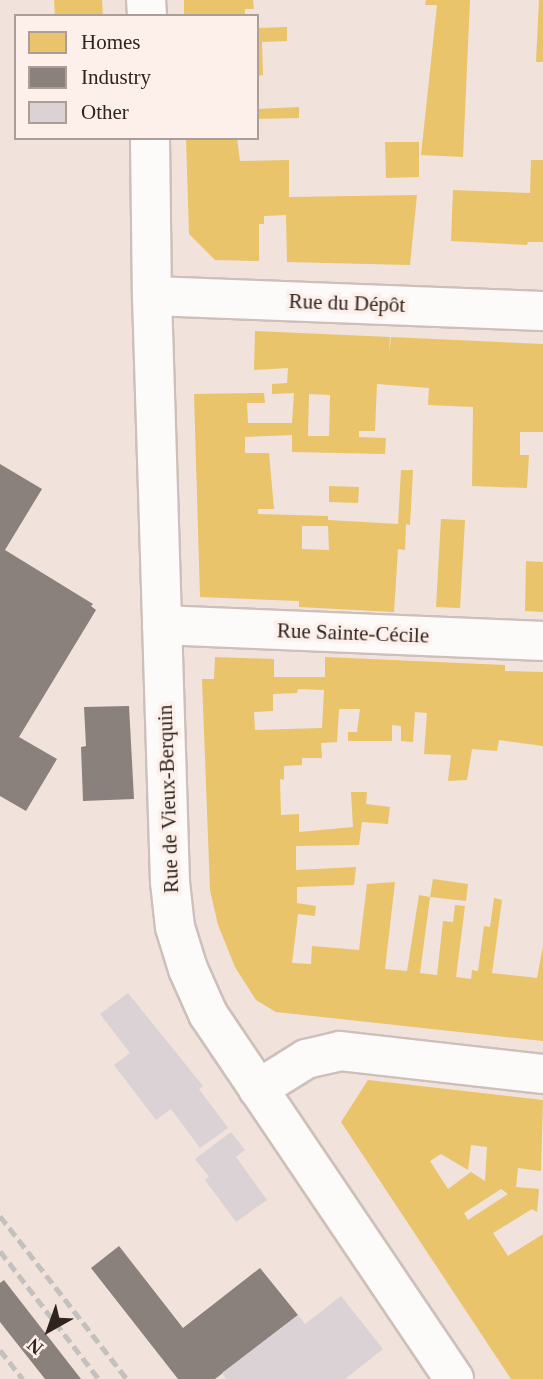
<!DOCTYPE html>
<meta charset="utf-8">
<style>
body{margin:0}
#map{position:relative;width:543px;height:1379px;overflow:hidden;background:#f1e2db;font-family:Georgia,serif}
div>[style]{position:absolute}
.homes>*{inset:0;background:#e9c46a}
.industry>*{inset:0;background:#8a817c}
.building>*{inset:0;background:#dad2d4}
.roads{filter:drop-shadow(2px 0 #cdc0ba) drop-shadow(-2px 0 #cdc0ba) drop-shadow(0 2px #cdc0ba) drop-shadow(0 -2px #cdc0ba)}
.minor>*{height:38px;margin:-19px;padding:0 19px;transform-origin:19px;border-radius:19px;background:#fdfbfa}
.rail>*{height:5px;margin-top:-2.5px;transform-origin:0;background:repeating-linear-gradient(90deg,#c4c0be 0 10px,transparent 0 15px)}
span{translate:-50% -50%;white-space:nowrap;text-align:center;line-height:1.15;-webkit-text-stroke:7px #fdefe9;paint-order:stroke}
.street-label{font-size:21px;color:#30241e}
.legend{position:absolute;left:14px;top:14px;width:245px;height:126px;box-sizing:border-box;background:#fdefe9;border:2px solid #ab9e98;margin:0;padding:9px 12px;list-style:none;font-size:21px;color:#30241e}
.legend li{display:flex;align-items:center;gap:14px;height:35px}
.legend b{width:35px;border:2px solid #ab9e98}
.north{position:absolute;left:14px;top:1295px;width:70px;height:70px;-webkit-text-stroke:5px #fdefe9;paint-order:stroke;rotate:220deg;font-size:19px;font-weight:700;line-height:28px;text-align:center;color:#30241e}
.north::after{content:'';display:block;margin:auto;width:24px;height:32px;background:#30241e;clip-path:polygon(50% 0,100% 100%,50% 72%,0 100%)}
</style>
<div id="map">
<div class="homes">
<div style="clip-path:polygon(54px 0,102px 0,103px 16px,55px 16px)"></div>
<div style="clip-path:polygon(184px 0,253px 0,254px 9px,245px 9px,245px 16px,184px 16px)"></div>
<div style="clip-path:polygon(426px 0,470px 0,463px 157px,421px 155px,437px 5px,425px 5px)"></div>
<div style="clip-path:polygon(539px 0,543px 0,543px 62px,536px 62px)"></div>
<div style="clip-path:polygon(287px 27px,287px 41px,262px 42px,263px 75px,257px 76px,257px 28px)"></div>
<div style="clip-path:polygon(299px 107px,299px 118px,257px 119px,257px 109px)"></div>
<div style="clip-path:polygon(186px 138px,237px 138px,240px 161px,289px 160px,289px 197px,417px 195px,410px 265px,287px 262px,286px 215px,264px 216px,264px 224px,259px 224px,259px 261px,215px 260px,189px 234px)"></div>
<div style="clip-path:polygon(385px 142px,419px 142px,419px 177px,386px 178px)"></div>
<div style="clip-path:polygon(531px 160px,543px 160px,543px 242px,528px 242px,527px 245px,451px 241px,453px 190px,530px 193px)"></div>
<div style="clip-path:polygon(evenodd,255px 331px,390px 337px,389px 354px,391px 337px,543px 344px,543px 432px,520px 432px,520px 455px,529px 455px,527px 488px,472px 486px,473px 407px,428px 405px,429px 388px,377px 384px,375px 431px,359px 431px,359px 437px,386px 438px,385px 454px,292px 452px,292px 435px,245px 437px,245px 453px,269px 453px,274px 509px,258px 509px,258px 514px,328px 516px,328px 520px,398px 524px,401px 470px,413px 470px,410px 525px,406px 524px,405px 550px,398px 549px,394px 612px,299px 607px,299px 601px,200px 597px,194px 394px,264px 393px,265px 403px,247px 403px,248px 423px,292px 423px,294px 393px,272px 394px,272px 384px,287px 383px,288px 368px,254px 370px,255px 331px,309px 394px,330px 395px,329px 436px,308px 436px,309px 394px,255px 331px,302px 526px,328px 526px,329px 550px,302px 549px,302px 526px)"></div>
<div style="clip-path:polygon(329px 486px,359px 487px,358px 503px,329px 502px)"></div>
<div style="clip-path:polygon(441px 519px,465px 520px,460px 608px,436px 607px)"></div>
<div style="clip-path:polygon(526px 561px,543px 562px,543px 612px,525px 611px)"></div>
<div style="clip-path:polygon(evenodd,215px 657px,274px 659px,274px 677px,325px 677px,325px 657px,505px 665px,505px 671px,543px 672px,543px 746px,499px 740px,497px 751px,472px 749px,467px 780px,448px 781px,451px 755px,424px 754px,427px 713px,415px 712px,413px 742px,401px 741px,401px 726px,392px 725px,392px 741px,348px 741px,348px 732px,357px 732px,360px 709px,339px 709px,337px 742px,321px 743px,322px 758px,302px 758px,302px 765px,284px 766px,284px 780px,280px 779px,281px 815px,299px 814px,299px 832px,353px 827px,351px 792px,367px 792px,366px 804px,390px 807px,388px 824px,362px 822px,359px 845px,296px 846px,296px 870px,356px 867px,354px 885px,297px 887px,297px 903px,316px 906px,315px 916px,298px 914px,292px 963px,311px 964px,312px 946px,359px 950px,367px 884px,395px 882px,385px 969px,407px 971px,419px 895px,430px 897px,433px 879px,468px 884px,466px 901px,430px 897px,420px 973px,437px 975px,443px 921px,453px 922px,455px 905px,465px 906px,456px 977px,471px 979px,472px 970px,478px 971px,484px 926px,490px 927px,494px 898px,502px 900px,492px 973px,537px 978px,543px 946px,543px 1041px,276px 1012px,256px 1000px,235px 967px,218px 925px,210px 890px,202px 679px,214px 679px,215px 657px,298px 689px,324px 690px,322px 728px,255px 730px,254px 712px,273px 711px,273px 694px,297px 693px,298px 689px)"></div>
<div style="clip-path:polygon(evenodd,368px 1080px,543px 1100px,541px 1171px,518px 1168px,516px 1187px,539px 1189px,537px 1212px,532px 1209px,493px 1233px,508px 1256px,543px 1234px,543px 1379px,511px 1379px,341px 1122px,368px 1080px,471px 1145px,487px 1147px,485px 1181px,471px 1172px,448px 1189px,430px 1161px,441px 1154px,468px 1170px,471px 1145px,368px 1080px,501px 1189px,508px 1194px,468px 1220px,464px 1213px,501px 1189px)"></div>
</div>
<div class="industry">
<div style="clip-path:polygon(0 464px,42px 489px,5px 550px,93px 604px,91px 606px,96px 610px,19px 737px,57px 759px,26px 811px,0 796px)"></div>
<div style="clip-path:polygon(129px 706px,134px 799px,83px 801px,81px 747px,86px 746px,84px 707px)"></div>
<div style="clip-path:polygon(119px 1246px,183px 1328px,260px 1268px,298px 1315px,215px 1379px,178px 1379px,91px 1268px)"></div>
<div style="clip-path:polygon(4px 1280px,81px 1379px,45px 1379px,0 1322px,0 1283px)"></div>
</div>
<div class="building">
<div style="clip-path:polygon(128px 993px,203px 1086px,199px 1089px,228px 1128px,200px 1148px,171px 1109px,156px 1120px,114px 1065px,130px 1053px,100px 1014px)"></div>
<div style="clip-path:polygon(231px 1132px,245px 1150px,236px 1157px,267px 1200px,236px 1222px,205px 1180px,209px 1177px,195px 1159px)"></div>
<div style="clip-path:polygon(341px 1296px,383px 1349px,345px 1379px,226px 1379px,222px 1373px,298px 1315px,305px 1324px)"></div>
</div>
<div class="roads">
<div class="minor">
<div style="left:146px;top:0;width:16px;rotate:86deg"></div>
<div style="left:150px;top:138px;width:158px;rotate:89.3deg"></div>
<div style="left:152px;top:296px;width:586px;rotate:88.24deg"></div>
<div style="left:170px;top:882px;width:45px;rotate:83.7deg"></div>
<div style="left:175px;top:927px;width:44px;rotate:72.8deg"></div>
<div style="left:188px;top:969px;width:49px;rotate:66deg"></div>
<div style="left:208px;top:1014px;width:440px;rotate:56deg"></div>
<div style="left:152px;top:296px;width:391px;rotate:2.2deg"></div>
<div style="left:162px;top:625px;width:381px;rotate:2.4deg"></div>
<div style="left:258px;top:1089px;width:57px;rotate:-32deg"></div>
<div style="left:306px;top:1059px;width:35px;rotate:-13deg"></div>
<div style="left:340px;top:1051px;width:204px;rotate:6.5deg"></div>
</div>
</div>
<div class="rail">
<div style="left:0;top:1216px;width:207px;rotate:52.1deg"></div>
<div style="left:0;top:1251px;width:162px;rotate:52.3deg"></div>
<div style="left:0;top:1350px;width:37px;rotate:52deg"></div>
</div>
<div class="street-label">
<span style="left:347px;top:303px;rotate:2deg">Rue du Dépôt</span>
<span style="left:353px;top:633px;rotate:2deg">Rue Sainte-Cécile</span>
<span style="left:168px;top:799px;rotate:-92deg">Rue de Vieux-Berquin</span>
</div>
<ul class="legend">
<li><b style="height:19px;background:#e9c46a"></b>Homes</li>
<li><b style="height:19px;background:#8a817c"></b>Industry</li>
<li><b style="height:19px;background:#dad2d4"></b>Other</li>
</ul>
<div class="north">N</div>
</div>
